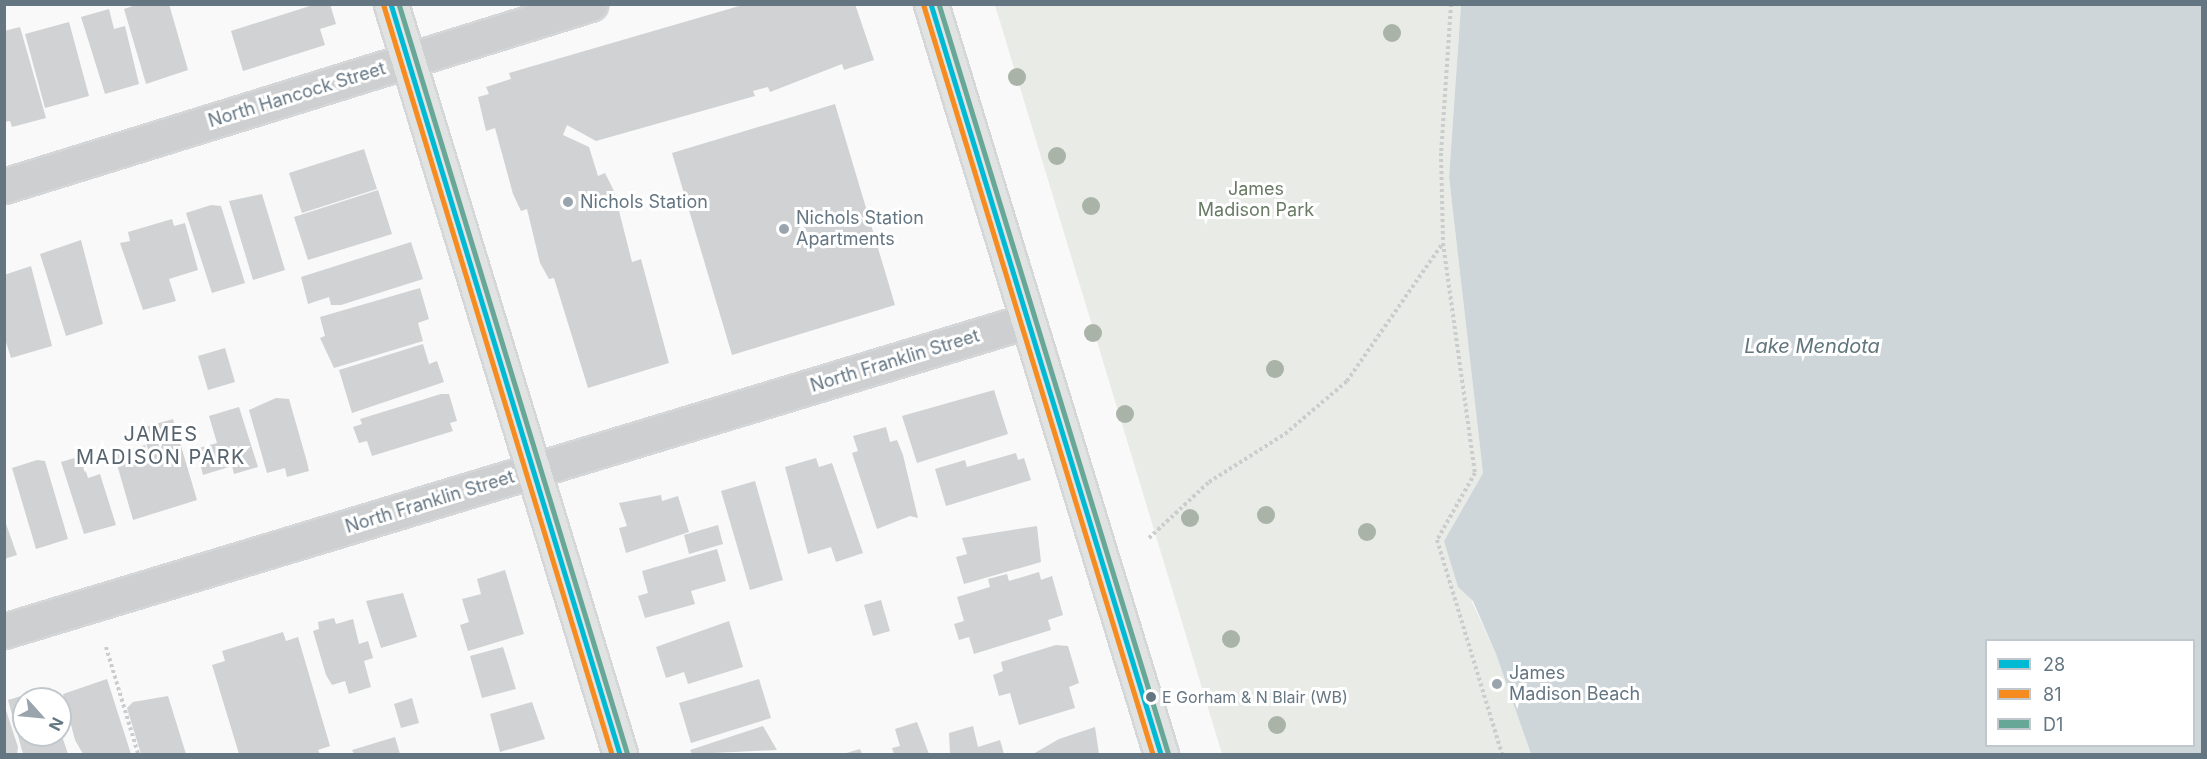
<!DOCTYPE html>
<style>
body{margin:0}
#map{position:relative;width:2207px;height:759px;overflow:hidden;background:#f9f9f9;font-family:Inter,sans-serif}
div>[style]{position:absolute}
.green>*{inset:0;background:#e8ebe6}
.water>*{inset:0;background:#ced6d9}
.building>*{inset:0;background:#d0d2d3}
.path>*{height:4px;margin-top:-2px;transform-origin:0;background:repeating-linear-gradient(90deg,#cbcccd 0 3px,transparent 0 6px)}
.roads{filter:drop-shadow(2px 0 #d5d6d7) drop-shadow(-2px 0 #d5d6d7) drop-shadow(0 2px #d5d6d7) drop-shadow(0 -2px #d5d6d7)}
.minor>*{height:33px;margin:-16.5px;padding:0 16.5px;transform-origin:16.5px;border-radius:16.5px;background:#cecfd0}
.secondary>*{height:33px;margin:-16.5px;padding:0 16.5px;transform-origin:16.5px;border-radius:16.5px;background:#e1e2e2}
.bus-1>*{height:4.5px;margin:-2.25px;padding:0 2.25px;transform-origin:2.25px;border-radius:2.25px;background:#00bad3}
.bus-2>*{height:4.5px;margin:-2.25px;padding:0 2.25px;transform-origin:2.25px;border-radius:2.25px;background:#f68b1f}
.bus-3>*{height:4.5px;margin:-2.25px;padding:0 2.25px;transform-origin:2.25px;border-radius:2.25px;background:#67a797}
.trees>*{width:18px;height:18px;margin:-9px;border-radius:50%;background:#a9b3a7}
.dots>*{width:16px;height:16px;translate:-50% -50%;box-sizing:border-box;border:3px solid #fff;border-radius:50%}
span{translate:-50% -50%;white-space:nowrap;text-align:center;line-height:1.15;-webkit-text-stroke:6px #fff;paint-order:stroke}
.bus-label{font-size:16px;color:#657683}
.left{translate:0 -50%;text-align:left}
.street-label{font-size:18px;color:#657683}
.park-label{font-size:18px;color:#687a64}
.poi-label{font-size:18px;color:#657683}
.water-label{font-size:20px;color:#60757c;font-style:italic}
.neighbourhood-label{font-size:20px;color:#57646e;letter-spacing:1.5px}
.frame{position:absolute;inset:0;border:6px solid #657683;pointer-events:none}
.legend{position:absolute;left:1985px;top:639px;width:210px;height:108px;box-sizing:border-box;background:#fff;border:2px solid #c1c8cd;margin:0;padding:8px 10px;list-style:none;font-size:18px;color:#657683}
.legend li{display:flex;align-items:center;gap:12px;height:30px}
.legend b{width:30px;border:2px solid #c1c8cd}
.north{position:absolute;left:12px;top:687px;width:60px;height:60px;box-sizing:border-box;background:#fff;border:2px solid #c1c8cd;border-radius:50%;rotate:117deg;font-size:16px;font-weight:700;line-height:24px;text-align:center;color:#657683}
.north::after{content:'';display:block;margin:auto;width:21px;height:27px;background:#99a4ac;clip-path:polygon(50% 0,100% 100%,50% 72%,0 100%)}
</style>
<div id="map">
<div class="green">
<div style="clip-path:polygon(995px 5px,1461px 5px,1449px 177px,1483px 473px,1444px 541px,1496px 654px,1531px 754px,1222px 754px)"></div>
</div>
<div class="water">
<div style="clip-path:polygon(evenodd,1461px 5px,2202px 5px,2202px 754px,1531px 754px,1496px 654px,1473px 601px,1458px 587px,1444px 541px,1483px 473px,1449px 177px,1461px 5px,1986px 640px,2194px 640px,2194px 746px,1986px 746px,1986px 640px)"></div>
</div>
<div class="building">
<div style="clip-path:polygon(139px 4px,169px 4px,188px 70px,146px 84px,124px 9px)"></div>
<div style="clip-path:polygon(316px 4px,330px 4px,336px 24px,320px 29px,325px 45px,243px 71px,231px 31px)"></div>
<div style="clip-path:polygon(746px 4px,855px 4px,874px 60px,844px 70px,842px 64px,770px 92px,768px 87px,753px 91px,755px 96px,596px 141px,567px 125px,563px 135px,589px 147px,598px 176px,605px 173px,614px 191px,632px 262px,641px 259px,669px 363px,588px 388px,554px 278px,549px 279px,540px 263px,527px 209px,521px 211px,513px 194px,495px 128px,486px 131px,478px 97px,489px 94px,486px 87px,511px 79px,509px 73px)"></div>
<div style="clip-path:polygon(109px 9px,114px 29px,125px 26px,139px 84px,105px 94px,81px 17px)"></div>
<div style="clip-path:polygon(69px 22px,89px 96px,45px 108px,25px 34px)"></div>
<div style="clip-path:polygon(20px 27px,46px 118px,12px 127px,10px 121px,4px 122px,4px 31px)"></div>
<div style="clip-path:polygon(835px 104px,895px 305px,732px 355px,672px 153px)"></div>
<div style="clip-path:polygon(364px 149px,377px 189px,302px 213px,289px 173px)"></div>
<div style="clip-path:polygon(378px 190px,392px 234px,308px 260px,294px 217px)"></div>
<div style="clip-path:polygon(262px 194px,285px 270px,253px 280px,229px 201px)"></div>
<div style="clip-path:polygon(211px 205px,221px 206px,245px 283px,212px 293px,186px 213px)"></div>
<div style="clip-path:polygon(172px 219px,174px 226px,185px 223px,198px 270px,169px 279px,176px 301px,143px 310px,120px 243px,130px 241px,128px 232px)"></div>
<div style="clip-path:polygon(81px 240px,103px 324px,66px 336px,40px 254px)"></div>
<div style="clip-path:polygon(411px 242px,423px 279px,341px 305px,331px 305px,329px 297px,308px 304px,301px 277px)"></div>
<div style="clip-path:polygon(31px 266px,52px 346px,11px 358px,4px 336px,4px 275px)"></div>
<div style="clip-path:polygon(420px 288px,429px 319px,418px 323px,423px 341px,334px 368px,320px 338px,325px 336px,320px 317px)"></div>
<div style="clip-path:polygon(423px 344px,429px 364px,437px 361px,444px 382px,352px 413px,339px 370px)"></div>
<div style="clip-path:polygon(225px 348px,235px 382px,208px 390px,198px 356px)"></div>
<div style="clip-path:polygon(994px 390px,1008px 434px,917px 463px,902px 416px)"></div>
<div style="clip-path:polygon(441px 394px,449px 394px,457px 421px,450px 423px,453px 431px,372px 456px,367px 441px,359px 443px,353px 427px,362px 424px,360px 419px)"></div>
<div style="clip-path:polygon(276px 398px,289px 399px,307px 462px,309px 471px,287px 477px,285px 468px,267px 473px,249px 410px)"></div>
<div style="clip-path:polygon(239px 407px,258px 467px,234px 474px,232px 466px,203px 475px,196px 449px,217px 443px,209px 416px)"></div>
<div style="clip-path:polygon(173px 419px,197px 500px,133px 520px,114px 454px,145px 445px,153px 468px,142px 428px)"></div>
<div style="clip-path:polygon(886px 427px,890px 442px,897px 440px,903px 455px,918px 518px,910px 516px,877px 529px,852px 453px,858px 451px,853px 436px)"></div>
<div style="clip-path:polygon(1016px 453px,1018px 460px,1024px 458px,1031px 480px,946px 506px,935px 469px,965px 460px,967px 467px)"></div>
<div style="clip-path:polygon(81px 456px,88px 478px,100px 474px,116px 525px,84px 534px,61px 462px)"></div>
<div style="clip-path:polygon(816px 458px,819px 467px,832px 463px,863px 553px,836px 562px,831px 547px,808px 554px,785px 467px)"></div>
<div style="clip-path:polygon(37px 460px,45px 461px,68px 539px,36px 549px,12px 468px)"></div>
<div style="clip-path:polygon(755px 481px,783px 580px,750px 590px,721px 491px)"></div>
<div style="clip-path:polygon(661px 495px,662px 501px,678px 496px,689px 532px,626px 553px,619px 528px,627px 526px,619px 503px)"></div>
<div style="clip-path:polygon(4px 518px,17px 555px,4px 559px)"></div>
<div style="clip-path:polygon(718px 525px,723px 544px,689px 554px,684px 535px)"></div>
<div style="clip-path:polygon(1037px 526px,1041px 562px,964px 584px,956px 557px,967px 554px,962px 538px)"></div>
<div style="clip-path:polygon(717px 549px,726px 581px,691px 591px,695px 604px,645px 618px,638px 596px,648px 593px,642px 571px)"></div>
<div style="clip-path:polygon(505px 570px,524px 634px,468px 651px,460px 625px,469px 622px,462px 599px,481px 594px,477px 579px)"></div>
<div style="clip-path:polygon(1039px 572px,1041px 580px,1052px 576px,1063px 615px,1048px 620px,1051px 630px,974px 654px,969px 637px,959px 640px,954px 624px,964px 621px,957px 597px,990px 587px,988px 579px,1007px 574px,1009px 581px)"></div>
<div style="clip-path:polygon(403px 593px,417px 637px,381px 648px,366px 601px)"></div>
<div style="clip-path:polygon(881px 600px,890px 631px,873px 636px,864px 605px)"></div>
<div style="clip-path:polygon(334px 618px,336px 624px,353px 619px,359px 644px,368px 641px,373px 658px,364px 661px,371px 687px,349px 694px,345px 681px,332px 685px,326px 675px,313px 631px,319px 629px,318px 622px)"></div>
<div style="clip-path:polygon(729px 621px,743px 667px,688px 684px,684px 672px,666px 678px,656px 647px)"></div>
<div style="clip-path:polygon(283px 632px,286px 641px,298px 637px,330px 746px,318px 750px,320px 754px,239px 754px,212px 665px,225px 661px,222px 651px)"></div>
<div style="clip-path:polygon(1056px 645px,1068px 646px,1079px 683px,1069px 687px,1075px 708px,1019px 725px,1010px 693px,999px 696px,993px 675px,1003px 671px,1001px 662px)"></div>
<div style="clip-path:polygon(503px 647px,516px 689px,482px 698px,470px 656px)"></div>
<div style="clip-path:polygon(107px 679px,131px 754px,83px 754px,75px 740px,63px 694px)"></div>
<div style="clip-path:polygon(759px 679px,771px 718px,691px 743px,679px 703px)"></div>
<div style="clip-path:polygon(47px 688px,50px 699px,24px 699px,24px 735px,60px 735px,60px 730px,68px 754px,23px 754px,8px 700px)"></div>
<div style="clip-path:polygon(168px 696px,186px 754px,141px 754px,127px 708px,133px 702px)"></div>
<div style="clip-path:polygon(412px 698px,419px 723px,401px 728px,394px 704px)"></div>
<div style="clip-path:polygon(532px 702px,545px 739px,500px 752px,490px 714px)"></div>
<div style="clip-path:polygon(4px 704px,18px 747px,17px 754px,4px 754px)"></div>
<div style="clip-path:polygon(917px 722px,929px 754px,894px 754px,892px 748px,900px 746px,895px 729px)"></div>
<div style="clip-path:polygon(763px 726px,777px 750px,692px 754px,690px 750px)"></div>
<div style="clip-path:polygon(973px 726px,978px 747px,1000px 740px,1004px 754px,950px 754px,949px 733px)"></div>
<div style="clip-path:polygon(1095px 727px,1099px 754px,1033px 754px,1059px 739px)"></div>
<div style="clip-path:polygon(395px 737px,400px 754px,354px 754px,352px 750px)"></div>
<div style="clip-path:polygon(860px 749px,862px 754px,843px 754px)"></div>
</div>
<div class="path">
<div style="left:1451px;top:4px;width:149px;rotate:93.8deg"></div>
<div style="left:1441px;top:153px;width:90px;rotate:88.7deg"></div>
<div style="left:1443px;top:243px;width:232px;rotate:82.1deg"></div>
<div style="left:1475px;top:473px;width:77px;rotate:119.6deg"></div>
<div style="left:1437px;top:540px;width:224px;rotate:73.1deg"></div>
<div style="left:1149px;top:538px;width:82px;rotate:-43deg"></div>
<div style="left:1209px;top:482px;width:90px;rotate:-32.3deg"></div>
<div style="left:1285px;top:434px;width:82px;rotate:-40.5deg"></div>
<div style="left:1347px;top:381px;width:168px;rotate:-55.2deg"></div>
<div style="left:106px;top:647px;width:112px;rotate:73.3deg"></div>
</div>
<div class="roads">
<div class="minor">
<div style="left:4px;top:186px;width:614px;rotate:-17.25deg"></div>
<div style="left:4px;top:631px;width:1069px;rotate:-16.86deg"></div>
</div>
<div class="secondary">
<div style="left:391px;top:4px;width:784px;rotate:73.02deg"></div>
<div style="left:931px;top:4px;width:784px;rotate:72.95deg"></div>
</div>
</div>
<div class="bus-1">
<div style="left:391px;top:4px;width:784px;rotate:73.02deg"></div>
<div style="left:931px;top:4px;width:784px;rotate:72.95deg"></div>
</div>
<div class="bus-2">
<div style="left:384px;top:6px;width:782px;rotate:73.05deg"></div>
<div style="left:924px;top:6px;width:782px;rotate:72.98deg"></div>
</div>
<div class="bus-3">
<div style="left:399px;top:4px;width:782px;rotate:73.05deg"></div>
<div style="left:939px;top:4px;width:782px;rotate:72.98deg"></div>
</div>
<div class="trees">
<div style="left:1392px;top:33px"></div>
<div style="left:1017px;top:77px"></div>
<div style="left:1057px;top:156px"></div>
<div style="left:1091px;top:206px"></div>
<div style="left:1093px;top:333px"></div>
<div style="left:1275px;top:369px"></div>
<div style="left:1125px;top:414px"></div>
<div style="left:1266px;top:515px"></div>
<div style="left:1190px;top:518px"></div>
<div style="left:1367px;top:532px"></div>
<div style="left:1231px;top:639px"></div>
<div style="left:1277px;top:725px"></div>
</div>
<div class="dots">
<div style="left:568px;top:202px;background:#99a4ac"></div>
<div style="left:784px;top:229px;background:#99a4ac"></div>
<div style="left:1497px;top:684px;background:#99a4ac"></div>
<div style="left:1151px;top:697px;background:#657683"></div>
</div>
<div class="bus-label">
<span class="left" style="left:1162px;top:697px">E Gorham &amp; N Blair (WB)</span>
</div>
<div class="street-label">
<span style="left:297px;top:95px;rotate:-17deg">North Hancock Street</span>
<span style="left:895px;top:361px;rotate:-17deg">North Franklin Street</span>
<span style="left:430px;top:502px;rotate:-17deg">North Franklin Street</span>
</div>
<div class="park-label">
<span style="left:1256px;top:200px">James<br>Madison Park</span>
</div>
<div class="poi-label">
<span class="left" style="left:580px;top:202px">Nichols Station</span>
<span class="left" style="left:796px;top:229px">Nichols Station<br>Apartments</span>
<span class="left" style="left:1509px;top:684px">James<br>Madison Beach</span>
</div>
<div class="water-label">
<span style="left:1812px;top:346px">Lake Mendota</span>
</div>
<div class="neighbourhood-label">
<span style="left:161px;top:446px">JAMES<br>MADISON PARK</span>
</div>
<div class="frame"></div>
<ul class="legend">
<li><b style="height:8px;background:#00bad3"></b>28</li>
<li><b style="height:8px;background:#f68b1f"></b>81</li>
<li><b style="height:8px;background:#67a797"></b>D1</li>
</ul>
<div class="north">N</div>
</div>
